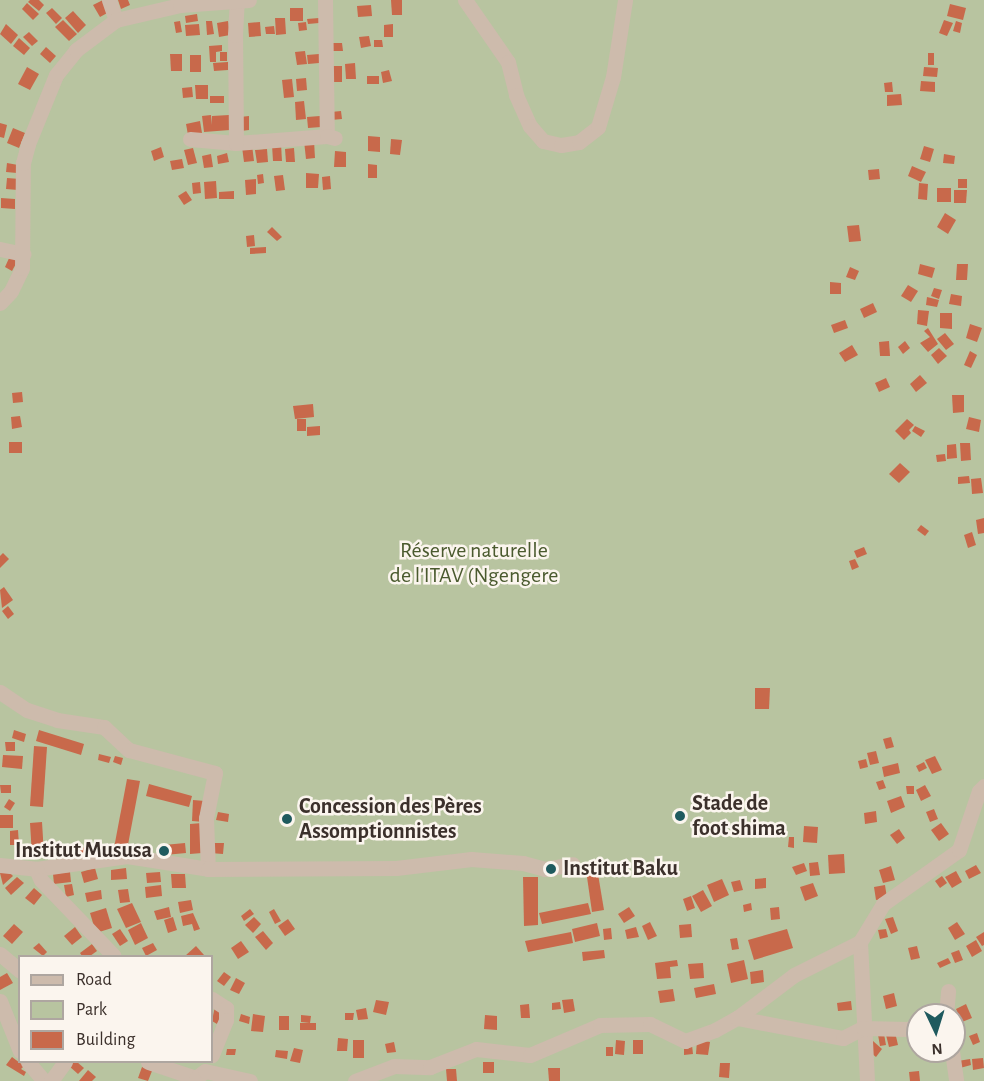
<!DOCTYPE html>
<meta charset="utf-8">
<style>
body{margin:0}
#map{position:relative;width:984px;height:1081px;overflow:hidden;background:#f4ebe1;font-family:"Alegreya Sans",sans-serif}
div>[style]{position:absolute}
.green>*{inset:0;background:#b8c4a0}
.building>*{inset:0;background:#c8694b}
.minor>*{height:15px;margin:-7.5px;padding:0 7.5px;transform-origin:7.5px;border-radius:7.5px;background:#cdbbac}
.dots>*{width:16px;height:16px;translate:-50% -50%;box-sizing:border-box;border:3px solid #fbf5ee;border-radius:50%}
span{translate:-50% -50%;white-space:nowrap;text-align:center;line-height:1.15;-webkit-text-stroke:5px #fbf5ee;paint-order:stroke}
.park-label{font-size:22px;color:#4a5a2e}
.poi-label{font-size:22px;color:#3b302b;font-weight:700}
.left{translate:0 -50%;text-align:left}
.right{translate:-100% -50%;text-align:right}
.legend{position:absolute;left:18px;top:955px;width:195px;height:108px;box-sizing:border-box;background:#fbf5ee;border:2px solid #aea6a0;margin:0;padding:8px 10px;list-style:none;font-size:18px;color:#3b302b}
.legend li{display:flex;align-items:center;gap:12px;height:30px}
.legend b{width:30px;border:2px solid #aea6a0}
.north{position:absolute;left:906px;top:1003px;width:60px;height:60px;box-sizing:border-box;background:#fbf5ee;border:2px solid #aea6a0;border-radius:50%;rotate:176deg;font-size:16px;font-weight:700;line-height:24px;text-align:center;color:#3b302b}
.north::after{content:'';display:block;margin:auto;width:21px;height:27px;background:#1f5a5e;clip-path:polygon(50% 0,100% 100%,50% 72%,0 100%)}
</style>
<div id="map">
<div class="green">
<div style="clip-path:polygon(evenodd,0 0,984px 0,984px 1081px,0 1081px,0 0,20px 956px,212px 956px,212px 1062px,20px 1062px,20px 956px,0 0,918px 1015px,954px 1015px,954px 1051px,918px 1051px,918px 1015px)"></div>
</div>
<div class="building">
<div style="clip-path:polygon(30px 0,39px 0,44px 5px,39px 11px,28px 2px)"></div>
<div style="clip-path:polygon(103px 0,109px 12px,100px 17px,93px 5px)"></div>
<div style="clip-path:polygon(118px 0,128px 0,130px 5px,121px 9px)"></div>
<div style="clip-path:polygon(391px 0,402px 0,402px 15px,392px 15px)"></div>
<div style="clip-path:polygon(27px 3px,39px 14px,33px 20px,22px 9px)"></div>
<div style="clip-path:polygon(950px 4px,966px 8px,963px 20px,947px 16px)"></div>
<div style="clip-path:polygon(371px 5px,372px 16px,358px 17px,357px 6px)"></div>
<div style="clip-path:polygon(52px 8px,62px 18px,56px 24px,46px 13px)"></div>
<div style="clip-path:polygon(290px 8px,303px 8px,303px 21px,290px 21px)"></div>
<div style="clip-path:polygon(73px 11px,86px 25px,78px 33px,65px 18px)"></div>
<div style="clip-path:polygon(197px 14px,198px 21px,186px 23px,185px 16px)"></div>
<div style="clip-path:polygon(275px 18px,285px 18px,286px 34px,276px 35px)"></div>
<div style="clip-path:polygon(319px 18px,319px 23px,308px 24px,307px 19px)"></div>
<div style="clip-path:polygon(63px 20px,77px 34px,69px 41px,55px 27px)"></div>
<div style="clip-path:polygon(944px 20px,953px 23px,947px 36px,939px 33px)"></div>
<div style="clip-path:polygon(180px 21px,182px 32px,176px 33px,174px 22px)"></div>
<div style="clip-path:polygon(206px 21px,212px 21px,214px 34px,207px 35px)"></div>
<div style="clip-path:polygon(228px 21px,230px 35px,219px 37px,217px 23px)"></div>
<div style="clip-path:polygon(956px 21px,962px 23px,960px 33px,953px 31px)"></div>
<div style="clip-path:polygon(260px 22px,261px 36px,249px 37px,248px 23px)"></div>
<div style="clip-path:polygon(306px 22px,307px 30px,299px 31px,298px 23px)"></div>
<div style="clip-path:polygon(6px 24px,18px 35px,11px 44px,0 34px)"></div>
<div style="clip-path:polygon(199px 24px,200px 35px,186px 36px,185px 25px)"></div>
<div style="clip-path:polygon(393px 24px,393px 37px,384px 37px,384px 25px)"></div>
<div style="clip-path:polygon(274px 26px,275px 34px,266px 34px,265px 27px)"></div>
<div style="clip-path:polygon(29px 32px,38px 41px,32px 46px,23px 37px)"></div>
<div style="clip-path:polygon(369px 36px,371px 46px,361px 48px,359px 37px)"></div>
<div style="clip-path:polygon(19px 38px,30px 48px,24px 55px,13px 46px)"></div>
<div style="clip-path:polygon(374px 40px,382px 40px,383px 47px,374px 47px)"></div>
<div style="clip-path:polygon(331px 43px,342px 43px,343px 51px,331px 51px)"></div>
<div style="clip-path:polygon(222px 45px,222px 51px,216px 52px,216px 62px,210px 62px,209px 46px)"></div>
<div style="clip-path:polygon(46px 47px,56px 56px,50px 63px,40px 54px)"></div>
<div style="clip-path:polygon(305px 51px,307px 64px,297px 65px,295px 52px)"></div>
<div style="clip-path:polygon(220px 52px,227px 52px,227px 61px,220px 61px)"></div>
<div style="clip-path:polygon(928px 53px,934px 53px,934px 65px,928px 65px)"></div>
<div style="clip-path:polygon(170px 54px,182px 54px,182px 71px,171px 71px)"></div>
<div style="clip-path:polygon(319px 54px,319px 63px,308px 64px,307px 55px)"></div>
<div style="clip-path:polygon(190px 55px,201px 55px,201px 72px,190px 72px)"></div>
<div style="clip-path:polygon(228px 62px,228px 70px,214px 71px,213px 63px)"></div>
<div style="clip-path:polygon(355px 63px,356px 79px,346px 79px,345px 64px)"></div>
<div style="clip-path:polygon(331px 66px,342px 66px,342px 82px,331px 82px)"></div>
<div style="clip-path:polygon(27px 67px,39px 74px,30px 90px,18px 84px)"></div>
<div style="clip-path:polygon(924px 67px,938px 68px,937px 77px,923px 76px)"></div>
<div style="clip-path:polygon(389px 70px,392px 81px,383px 83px,381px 72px)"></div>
<div style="clip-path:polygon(367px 76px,379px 76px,379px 84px,367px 84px)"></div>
<div style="clip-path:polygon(306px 78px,307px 90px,297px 91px,296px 79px)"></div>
<div style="clip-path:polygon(292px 79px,294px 97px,284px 98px,282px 80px)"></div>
<div style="clip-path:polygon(921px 81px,935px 82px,935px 92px,920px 91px)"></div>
<div style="clip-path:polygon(892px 82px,893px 92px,885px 92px,884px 83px)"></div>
<div style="clip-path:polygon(195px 85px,208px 85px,208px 99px,196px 99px)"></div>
<div style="clip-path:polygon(192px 87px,193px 97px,183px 98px,182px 88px)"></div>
<div style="clip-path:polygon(901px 94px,902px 105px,887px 106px,887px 95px)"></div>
<div style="clip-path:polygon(210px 96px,224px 96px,224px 103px,210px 103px)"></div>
<div style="clip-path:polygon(304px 101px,306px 119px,296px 120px,295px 102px)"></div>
<div style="clip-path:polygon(341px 111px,342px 119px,331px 120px,331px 112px)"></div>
<div style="clip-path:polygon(211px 115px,212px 125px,212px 116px,229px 115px,230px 130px,204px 132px,202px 116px)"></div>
<div style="clip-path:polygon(249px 116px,249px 130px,241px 131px,240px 117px)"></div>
<div style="clip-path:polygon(320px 116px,321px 127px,308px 128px,307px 117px)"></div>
<div style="clip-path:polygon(200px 121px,202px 133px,188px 135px,186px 124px)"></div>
<div style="clip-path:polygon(0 123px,7px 125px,4px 138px,0 137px)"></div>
<div style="clip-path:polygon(13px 128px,25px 133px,19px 148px,7px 143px)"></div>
<div style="clip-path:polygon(368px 136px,380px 137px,380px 152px,368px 151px)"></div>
<div style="clip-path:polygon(391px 139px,402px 140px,400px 155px,390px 154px)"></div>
<div style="clip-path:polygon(304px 141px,314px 141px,315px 158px,306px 159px)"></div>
<div style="clip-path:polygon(281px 144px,282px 161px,273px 161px,272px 145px)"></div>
<div style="clip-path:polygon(252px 145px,254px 161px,244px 162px,242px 147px)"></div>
<div style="clip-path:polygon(924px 146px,934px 149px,930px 162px,920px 159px)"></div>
<div style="clip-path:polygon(161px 147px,164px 157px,154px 161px,151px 151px)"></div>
<div style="clip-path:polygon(193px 148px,197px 163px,188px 165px,184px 150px)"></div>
<div style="clip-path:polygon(294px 148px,295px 162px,286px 162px,285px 149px)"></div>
<div style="clip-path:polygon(267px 149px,268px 162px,257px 163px,255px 150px)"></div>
<div style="clip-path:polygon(335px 151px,346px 152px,346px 167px,334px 167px)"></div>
<div style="clip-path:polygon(227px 153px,229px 162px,218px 164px,217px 156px)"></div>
<div style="clip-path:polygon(211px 154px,213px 167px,204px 168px,202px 156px)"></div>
<div style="clip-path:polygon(944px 154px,955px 156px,954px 164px,943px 163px)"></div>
<div style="clip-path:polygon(182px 159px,184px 168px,172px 170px,170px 161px)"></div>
<div style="clip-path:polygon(7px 163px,18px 165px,17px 173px,6px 172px)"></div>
<div style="clip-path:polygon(368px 164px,377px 165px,377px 178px,368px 178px)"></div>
<div style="clip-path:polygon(912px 166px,926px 172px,921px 182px,908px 176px)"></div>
<div style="clip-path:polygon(879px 169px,880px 179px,869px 180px,868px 170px)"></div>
<div style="clip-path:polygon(306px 173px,319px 174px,318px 188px,306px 188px)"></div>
<div style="clip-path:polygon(263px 174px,264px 183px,258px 184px,257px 175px)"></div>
<div style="clip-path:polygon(283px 175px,285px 190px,276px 191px,274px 176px)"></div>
<div style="clip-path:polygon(330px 176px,331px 189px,323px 190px,322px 177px)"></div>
<div style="clip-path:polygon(7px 178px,20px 179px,18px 190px,6px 189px)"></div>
<div style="clip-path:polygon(256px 179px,256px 194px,246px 195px,245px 180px)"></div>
<div style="clip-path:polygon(958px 179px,967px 179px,967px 188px,958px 188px)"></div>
<div style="clip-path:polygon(216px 181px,217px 198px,205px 199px,204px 182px)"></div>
<div style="clip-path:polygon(200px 182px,201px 193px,193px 194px,192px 183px)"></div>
<div style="clip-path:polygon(919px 183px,928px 184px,927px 200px,918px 199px)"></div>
<div style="clip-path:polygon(937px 188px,951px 188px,951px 202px,937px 202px)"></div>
<div style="clip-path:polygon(954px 190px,967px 190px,966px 203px,954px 203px)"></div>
<div style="clip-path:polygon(186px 191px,192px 200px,184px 205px,178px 196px)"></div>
<div style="clip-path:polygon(234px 191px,234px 199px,219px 199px,219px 192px)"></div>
<div style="clip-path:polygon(1px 198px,15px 199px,15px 209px,1px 208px)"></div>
<div style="clip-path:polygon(945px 213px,956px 220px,948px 234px,937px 227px)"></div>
<div style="clip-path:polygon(859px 225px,861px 241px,849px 242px,847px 226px)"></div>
<div style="clip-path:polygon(272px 227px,282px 237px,277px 241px,267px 232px)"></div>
<div style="clip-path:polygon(254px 235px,255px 246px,247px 247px,246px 236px)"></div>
<div style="clip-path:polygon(266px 247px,266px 253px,250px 254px,250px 248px)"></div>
<div style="clip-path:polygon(10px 256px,18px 260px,12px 271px,5px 267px)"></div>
<div style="clip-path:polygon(920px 264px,935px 268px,932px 278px,918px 274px)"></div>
<div style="clip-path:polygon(957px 264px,968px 264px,967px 280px,956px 280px)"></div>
<div style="clip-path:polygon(850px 267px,859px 271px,855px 280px,846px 277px)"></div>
<div style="clip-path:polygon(830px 282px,841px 283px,841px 294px,830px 294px)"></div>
<div style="clip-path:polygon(908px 285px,918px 291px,911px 302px,901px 296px)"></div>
<div style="clip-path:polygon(934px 288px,942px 290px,939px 299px,931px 296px)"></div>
<div style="clip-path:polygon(951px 294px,962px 296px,961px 306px,949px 304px)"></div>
<div style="clip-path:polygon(927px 297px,939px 300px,937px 307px,926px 305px)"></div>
<div style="clip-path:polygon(873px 303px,877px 312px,864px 318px,860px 309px)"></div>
<div style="clip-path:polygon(918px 310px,929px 311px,927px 326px,917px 324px)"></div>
<div style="clip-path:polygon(940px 313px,952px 313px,952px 329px,940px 328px)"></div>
<div style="clip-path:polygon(845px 320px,848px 328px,834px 333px,831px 325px)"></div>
<div style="clip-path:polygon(970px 324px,982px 328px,977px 342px,966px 338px)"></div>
<div style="clip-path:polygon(928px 328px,938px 344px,928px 352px,920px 343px,930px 337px,924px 331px)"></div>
<div style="clip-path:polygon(945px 333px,954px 344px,946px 350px,937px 339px)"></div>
<div style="clip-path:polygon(889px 341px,890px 356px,880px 356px,879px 342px)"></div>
<div style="clip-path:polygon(905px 341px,910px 348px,903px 354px,898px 347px)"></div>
<div style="clip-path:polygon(852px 345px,858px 355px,845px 362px,839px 353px)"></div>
<div style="clip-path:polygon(939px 348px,947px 356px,938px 364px,931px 355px)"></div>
<div style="clip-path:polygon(970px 351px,977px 355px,971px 368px,964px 365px)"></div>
<div style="clip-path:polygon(920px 375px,927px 383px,916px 392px,910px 384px)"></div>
<div style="clip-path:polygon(886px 378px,890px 387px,879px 392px,875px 383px)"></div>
<div style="clip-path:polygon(22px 392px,23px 402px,13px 403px,12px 393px)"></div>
<div style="clip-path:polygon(952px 395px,964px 395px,964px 412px,953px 413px)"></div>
<div style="clip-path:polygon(313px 404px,314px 417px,295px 419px,293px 406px)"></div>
<div style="clip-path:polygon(20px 416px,22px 427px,12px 429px,11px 417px)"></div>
<div style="clip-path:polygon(969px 417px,981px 420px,979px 432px,966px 429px)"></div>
<div style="clip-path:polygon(297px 419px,306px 419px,306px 431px,297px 431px)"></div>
<div style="clip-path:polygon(907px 419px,914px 425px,909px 430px,911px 433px,904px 440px,895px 431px)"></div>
<div style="clip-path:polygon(320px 426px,320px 435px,307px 436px,307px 427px)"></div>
<div style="clip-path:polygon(915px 426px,925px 431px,921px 437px,912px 431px)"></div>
<div style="clip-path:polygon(9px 442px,22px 442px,22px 453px,9px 453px)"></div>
<div style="clip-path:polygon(960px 443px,970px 443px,971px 460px,961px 461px)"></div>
<div style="clip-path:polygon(956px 444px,957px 458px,947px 459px,947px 445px)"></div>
<div style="clip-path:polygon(945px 454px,946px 461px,937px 462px,936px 455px)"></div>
<div style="clip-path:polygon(900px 463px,910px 472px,899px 483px,889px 474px)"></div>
<div style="clip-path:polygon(969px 476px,970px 483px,958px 484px,958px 477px)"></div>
<div style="clip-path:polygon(981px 478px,983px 493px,972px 494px,971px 479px)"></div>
<div style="clip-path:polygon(984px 518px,984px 533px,978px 534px,976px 520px)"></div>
<div style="clip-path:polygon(921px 525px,929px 531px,925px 536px,917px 530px)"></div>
<div style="clip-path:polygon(972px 532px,976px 545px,968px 548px,964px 535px)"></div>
<div style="clip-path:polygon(864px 547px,867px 554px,857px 558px,854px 551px)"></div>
<div style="clip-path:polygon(3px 553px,9px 559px,0 568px,0 556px)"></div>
<div style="clip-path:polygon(855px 559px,859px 567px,852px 570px,849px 561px)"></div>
<div style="clip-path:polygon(4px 587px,13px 600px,2px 608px,0 590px)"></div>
<div style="clip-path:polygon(8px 606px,14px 614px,8px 619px,2px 611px)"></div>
<div style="clip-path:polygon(755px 688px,770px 688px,769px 709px,755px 709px)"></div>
<div style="clip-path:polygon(14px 730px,26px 734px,24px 742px,12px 738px)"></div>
<div style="clip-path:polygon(39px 730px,84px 744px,81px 755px,36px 741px)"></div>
<div style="clip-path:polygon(891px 737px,894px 747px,886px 749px,883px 739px)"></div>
<div style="clip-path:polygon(5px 742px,15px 742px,15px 751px,6px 751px)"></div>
<div style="clip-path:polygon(34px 746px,47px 747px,43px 807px,30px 806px)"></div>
<div style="clip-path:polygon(876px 751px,879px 763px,870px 765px,867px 753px)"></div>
<div style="clip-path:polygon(99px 754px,111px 757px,109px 763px,98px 760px)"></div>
<div style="clip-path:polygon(3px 755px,23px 756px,22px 769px,2px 767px)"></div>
<div style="clip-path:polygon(115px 756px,123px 758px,121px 765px,113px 762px)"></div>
<div style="clip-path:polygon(935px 756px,942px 770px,932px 774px,925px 760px)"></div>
<div style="clip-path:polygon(866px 759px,868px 767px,860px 769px,858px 761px)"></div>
<div style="clip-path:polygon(924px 762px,927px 768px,919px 772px,916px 766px)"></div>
<div style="clip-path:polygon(898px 763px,900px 773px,884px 777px,882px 767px)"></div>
<div style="clip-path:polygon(127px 779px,140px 781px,127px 850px,114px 848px)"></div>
<div style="clip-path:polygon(883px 780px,886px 788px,879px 790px,876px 782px)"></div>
<div style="clip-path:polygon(149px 784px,192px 796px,189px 807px,146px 796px)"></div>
<div style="clip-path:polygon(0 785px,11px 785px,11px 793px,1px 793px)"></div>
<div style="clip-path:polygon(925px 785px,931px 796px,921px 801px,916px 790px)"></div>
<div style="clip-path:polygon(906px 786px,914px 786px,914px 794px,907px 794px)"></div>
<div style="clip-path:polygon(901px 796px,905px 807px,891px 813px,887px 801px)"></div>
<div style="clip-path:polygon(9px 799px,15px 803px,10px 811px,4px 807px)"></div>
<div style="clip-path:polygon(193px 800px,205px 801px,204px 822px,192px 821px)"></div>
<div style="clip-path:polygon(934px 809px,938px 819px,930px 822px,926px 812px)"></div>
<div style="clip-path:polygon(876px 811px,877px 822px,865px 824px,864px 813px)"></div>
<div style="clip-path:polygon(218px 812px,229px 814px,228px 822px,216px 820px)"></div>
<div style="clip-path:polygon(0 815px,13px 815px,13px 828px,0 828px)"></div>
<div style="clip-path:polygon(42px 822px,44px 855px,32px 856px,30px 823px)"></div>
<div style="clip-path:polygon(202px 823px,202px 853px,190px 854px,190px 824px)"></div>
<div style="clip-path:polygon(941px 823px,949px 834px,939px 841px,931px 830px)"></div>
<div style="clip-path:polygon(804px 826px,818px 827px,817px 843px,803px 842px)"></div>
<div style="clip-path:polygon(899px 829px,905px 838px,897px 844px,890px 835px)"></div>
<div style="clip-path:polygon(18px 830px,19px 845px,10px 845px,10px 831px)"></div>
<div style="clip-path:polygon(789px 837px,794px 837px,794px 848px,788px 847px)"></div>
<div style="clip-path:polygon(185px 843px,186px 853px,165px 855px,164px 845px)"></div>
<div style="clip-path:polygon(210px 843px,224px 843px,223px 854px,210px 853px)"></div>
<div style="clip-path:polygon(112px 844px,112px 856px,96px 857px,95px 845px)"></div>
<div style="clip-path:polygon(89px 847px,90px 857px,69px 858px,68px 849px)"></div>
<div style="clip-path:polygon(844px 854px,845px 873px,829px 874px,828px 855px)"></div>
<div style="clip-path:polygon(818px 862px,820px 875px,810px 876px,809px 863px)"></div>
<div style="clip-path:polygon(804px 863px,807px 871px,796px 875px,792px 867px)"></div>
<div style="clip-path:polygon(976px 865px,981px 873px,969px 879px,965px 871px)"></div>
<div style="clip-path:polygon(891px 866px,895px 880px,883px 883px,879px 870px)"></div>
<div style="clip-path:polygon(5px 868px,13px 876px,3px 885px,0 873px)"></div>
<div style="clip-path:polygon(95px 868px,98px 879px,84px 883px,81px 872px)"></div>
<div style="clip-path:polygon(126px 868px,127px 879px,111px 880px,111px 870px)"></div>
<div style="clip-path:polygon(597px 868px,604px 910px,592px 912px,586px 870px)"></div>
<div style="clip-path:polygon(956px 871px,962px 882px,952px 888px,945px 877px)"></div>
<div style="clip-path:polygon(70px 872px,71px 882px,54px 884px,53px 874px)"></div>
<div style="clip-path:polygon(160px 872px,161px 882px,147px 883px,146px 873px)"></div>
<div style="clip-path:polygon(171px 874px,185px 874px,186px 888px,172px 888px)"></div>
<div style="clip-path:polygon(942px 876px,947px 883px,940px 888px,935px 881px)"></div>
<div style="clip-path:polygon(17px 877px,24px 883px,11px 895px,5px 888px)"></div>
<div style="clip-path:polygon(523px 877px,538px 877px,538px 925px,524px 926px)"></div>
<div style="clip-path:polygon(766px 878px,766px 888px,755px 889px,755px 879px)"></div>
<div style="clip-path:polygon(722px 879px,729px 895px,714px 902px,707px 885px)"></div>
<div style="clip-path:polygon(740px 880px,743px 890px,734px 892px,731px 882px)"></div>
<div style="clip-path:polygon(813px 883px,818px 896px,805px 901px,800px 887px)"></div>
<div style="clip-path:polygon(72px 884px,74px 895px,66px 897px,64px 885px)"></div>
<div style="clip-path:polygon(161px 885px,162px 896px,146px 898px,145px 887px)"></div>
<div style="clip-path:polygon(885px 885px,887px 898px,876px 900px,874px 887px)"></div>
<div style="clip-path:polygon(34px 888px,42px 895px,34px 905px,25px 898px)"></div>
<div style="clip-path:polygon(128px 889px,130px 902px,120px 903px,118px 890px)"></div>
<div style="clip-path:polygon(101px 890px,102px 899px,87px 902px,85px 893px)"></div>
<div style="clip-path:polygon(703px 890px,712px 906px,701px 912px,692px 896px)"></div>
<div style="clip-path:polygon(691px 896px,695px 908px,687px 911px,683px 899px)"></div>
<div style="clip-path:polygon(191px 900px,193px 910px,180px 913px,178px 902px)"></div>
<div style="clip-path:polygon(132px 903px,141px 922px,126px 928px,117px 909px)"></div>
<div style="clip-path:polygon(588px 903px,591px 914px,542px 924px,539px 913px)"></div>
<div style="clip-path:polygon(751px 903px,752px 910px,744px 912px,743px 905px)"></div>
<div style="clip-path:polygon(169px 907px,171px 917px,157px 920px,154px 911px)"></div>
<div style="clip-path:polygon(629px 907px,635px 916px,624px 923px,618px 914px)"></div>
<div style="clip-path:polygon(779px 907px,780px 919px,771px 920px,770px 908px)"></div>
<div style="clip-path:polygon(106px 908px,112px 928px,96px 933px,90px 913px)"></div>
<div style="clip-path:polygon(250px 909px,254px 914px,244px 921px,241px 916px)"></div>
<div style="clip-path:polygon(274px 909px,281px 921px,275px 924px,269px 912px)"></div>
<div style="clip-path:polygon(193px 913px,200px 929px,194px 931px,192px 924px,183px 926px,181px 916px)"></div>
<div style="clip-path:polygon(173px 917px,177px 930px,168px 933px,164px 920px)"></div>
<div style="clip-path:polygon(254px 917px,261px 924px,253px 933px,245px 925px)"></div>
<div style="clip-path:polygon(893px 917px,898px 931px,891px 934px,885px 919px)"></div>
<div style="clip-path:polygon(288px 919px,295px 929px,285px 936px,278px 926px)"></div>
<div style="clip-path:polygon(650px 922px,657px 936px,648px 940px,642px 926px)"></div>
<div style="clip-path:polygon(957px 922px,965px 934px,955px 940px,948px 928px)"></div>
<div style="clip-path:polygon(141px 923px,148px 938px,135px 945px,128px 930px)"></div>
<div style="clip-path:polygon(597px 923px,600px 936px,575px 942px,572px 929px)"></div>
<div style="clip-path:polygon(14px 924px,23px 932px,12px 944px,3px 936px)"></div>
<div style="clip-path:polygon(691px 924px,692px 937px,680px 938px,679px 925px)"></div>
<div style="clip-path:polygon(75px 927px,82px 937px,72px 945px,64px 936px)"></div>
<div style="clip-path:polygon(636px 927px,639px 937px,627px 939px,625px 930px)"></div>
<div style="clip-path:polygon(611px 928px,612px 939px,604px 940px,603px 929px)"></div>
<div style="clip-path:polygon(120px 929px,128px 941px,120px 946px,112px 934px)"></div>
<div style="clip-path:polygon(787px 929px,793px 948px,754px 960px,748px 940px)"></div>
<div style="clip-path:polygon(886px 929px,888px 937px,880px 939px,878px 930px)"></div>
<div style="clip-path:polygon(263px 931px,273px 943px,266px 950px,255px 937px)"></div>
<div style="clip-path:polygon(571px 932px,573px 943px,528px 952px,525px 941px)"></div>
<div style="clip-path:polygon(984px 932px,984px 945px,982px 946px,976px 937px)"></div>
<div style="clip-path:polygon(737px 938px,739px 949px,732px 950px,730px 939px)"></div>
<div style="clip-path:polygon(976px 940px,982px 951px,972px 957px,966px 946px)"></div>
<div style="clip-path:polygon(241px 941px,249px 952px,238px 959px,231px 948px)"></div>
<div style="clip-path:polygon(39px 943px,47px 952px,43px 956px,33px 948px)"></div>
<div style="clip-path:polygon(153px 943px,157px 950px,146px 956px,142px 948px)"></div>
<div style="clip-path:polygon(92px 944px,97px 951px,90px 956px,82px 956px,80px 953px)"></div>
<div style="clip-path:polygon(196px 946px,204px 955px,185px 956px)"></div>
<div style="clip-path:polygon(917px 946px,920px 958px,911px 960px,908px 948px)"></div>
<div style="clip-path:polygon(604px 950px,605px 958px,583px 961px,582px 952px)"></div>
<div style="clip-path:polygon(959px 950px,963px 960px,955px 963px,951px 953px)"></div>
<div style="clip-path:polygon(948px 958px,951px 963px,940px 968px,937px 963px)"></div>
<div style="clip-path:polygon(677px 960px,678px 966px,670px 967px,671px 978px,657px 979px,655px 963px)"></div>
<div style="clip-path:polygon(744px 960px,748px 979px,731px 983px,727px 964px)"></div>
<div style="clip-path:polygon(703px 963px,704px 978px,690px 979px,688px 964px)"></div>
<div style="clip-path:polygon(763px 970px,764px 982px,751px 984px,750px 972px)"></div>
<div style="clip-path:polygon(224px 972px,231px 977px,224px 986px,217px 981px)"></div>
<div style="clip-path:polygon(7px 973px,13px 983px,0 990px,0 977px)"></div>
<div style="clip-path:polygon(236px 978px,245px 983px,239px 994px,230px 990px)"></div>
<div style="clip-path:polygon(714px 984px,716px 994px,696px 998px,694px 988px)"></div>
<div style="clip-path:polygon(673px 989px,675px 1001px,660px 1003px,658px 991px)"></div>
<div style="clip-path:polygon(894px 993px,897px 1006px,886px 1009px,883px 996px)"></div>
<div style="clip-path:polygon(573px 999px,575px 1011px,564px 1013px,562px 1000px)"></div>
<div style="clip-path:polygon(376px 1000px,389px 1002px,386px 1015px,373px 1012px)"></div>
<div style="clip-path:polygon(851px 1001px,852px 1010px,838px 1011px,837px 1003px)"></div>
<div style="clip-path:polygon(560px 1002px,561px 1009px,552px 1010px,552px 1003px)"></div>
<div style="clip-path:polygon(529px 1004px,530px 1018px,521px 1018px,520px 1005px)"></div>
<div style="clip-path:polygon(966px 1004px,972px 1018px,962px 1022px,956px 1009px)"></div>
<div style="clip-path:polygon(215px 1006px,224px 1012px,217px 1024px,212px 1021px)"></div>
<div style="clip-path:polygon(366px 1008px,368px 1019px,358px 1020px,356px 1010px)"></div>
<div style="clip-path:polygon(345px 1013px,354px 1013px,353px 1020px,345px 1020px)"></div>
<div style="clip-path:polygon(241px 1014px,250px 1017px,249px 1024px,239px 1021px)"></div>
<div style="clip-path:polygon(253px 1014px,265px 1016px,263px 1032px,251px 1031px)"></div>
<div style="clip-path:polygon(301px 1015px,311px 1016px,310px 1023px,301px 1022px)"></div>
<div style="clip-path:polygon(485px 1015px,497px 1016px,497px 1030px,484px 1029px)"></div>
<div style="clip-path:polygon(279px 1016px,289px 1016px,289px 1030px,279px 1030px)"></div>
<div style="clip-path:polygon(300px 1023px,316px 1023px,316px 1030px,300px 1030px)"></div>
<div style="clip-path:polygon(895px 1032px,898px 1045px,889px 1047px,886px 1035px)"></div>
<div style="clip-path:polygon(977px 1033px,980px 1042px,973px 1045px,969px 1036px)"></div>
<div style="clip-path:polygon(884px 1034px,886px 1045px,880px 1046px,878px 1035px)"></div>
<div style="clip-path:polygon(338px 1038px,348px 1039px,347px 1051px,337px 1051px)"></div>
<div style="clip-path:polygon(353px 1040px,364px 1040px,364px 1058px,353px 1058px)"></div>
<div style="clip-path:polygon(616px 1040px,625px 1041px,624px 1055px,615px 1054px)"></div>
<div style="clip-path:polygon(633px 1040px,643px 1040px,643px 1054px,633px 1054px)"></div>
<div style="clip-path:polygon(697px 1040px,710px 1042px,708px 1055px,696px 1054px)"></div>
<div style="clip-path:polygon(873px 1041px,882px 1049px,876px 1057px,866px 1049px)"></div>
<div style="clip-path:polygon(394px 1042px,396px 1052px,387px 1053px,385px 1044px)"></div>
<div style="clip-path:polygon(684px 1045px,692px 1045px,693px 1054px,684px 1055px)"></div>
<div style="clip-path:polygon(606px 1047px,613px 1047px,613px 1056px,606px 1056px)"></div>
<div style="clip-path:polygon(294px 1048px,303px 1050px,300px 1063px,290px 1061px)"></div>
<div style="clip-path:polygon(227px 1049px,236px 1049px,235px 1055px,226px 1055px)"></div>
<div style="clip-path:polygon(276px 1050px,288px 1051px,287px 1059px,275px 1057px)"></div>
<div style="clip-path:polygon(925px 1051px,940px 1051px,942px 1057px,927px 1061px)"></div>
<div style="clip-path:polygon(12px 1057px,24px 1066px,21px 1069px,26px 1072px,24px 1076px,6px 1065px)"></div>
<div style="clip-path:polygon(983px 1058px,984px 1068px,973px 1070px,972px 1059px)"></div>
<div style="clip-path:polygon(970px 1059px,971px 1065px,960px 1068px,958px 1061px)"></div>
<div style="clip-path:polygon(73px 1062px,77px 1062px,84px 1068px,78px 1074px,69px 1066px)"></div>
<div style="clip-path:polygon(483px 1062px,494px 1062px,494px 1073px,483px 1073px)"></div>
<div style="clip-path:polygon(720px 1063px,730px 1063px,729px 1078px,719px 1077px)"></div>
<div style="clip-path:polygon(142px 1067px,152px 1071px,148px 1081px,138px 1078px)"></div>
<div style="clip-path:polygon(548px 1068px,560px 1068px,560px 1081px,549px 1081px)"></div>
<div style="clip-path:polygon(446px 1069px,456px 1069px,457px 1081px,447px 1081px)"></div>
<div style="clip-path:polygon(88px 1070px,96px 1077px,92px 1081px,79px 1081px)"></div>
<div style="clip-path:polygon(919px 1071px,920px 1081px,910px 1081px,909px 1072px)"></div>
</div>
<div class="minor">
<div style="left:109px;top:0;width:21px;rotate:71deg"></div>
<div style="left:325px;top:0;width:136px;rotate:89.2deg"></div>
<div style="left:465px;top:0;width:75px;rotate:55.3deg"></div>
<div style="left:508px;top:62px;width:34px;rotate:76deg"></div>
<div style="left:516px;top:95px;width:34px;rotate:66deg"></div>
<div style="left:530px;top:126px;width:20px;rotate:49deg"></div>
<div style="left:543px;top:141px;width:18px;rotate:13deg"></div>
<div style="left:561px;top:145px;width:18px;rotate:-9deg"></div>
<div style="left:579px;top:142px;width:24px;rotate:-38deg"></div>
<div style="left:598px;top:127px;width:52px;rotate:-73.3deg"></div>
<div style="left:613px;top:77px;width:78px;rotate:-81.1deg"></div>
<div style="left:190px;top:139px;width:46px;rotate:5deg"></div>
<div style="left:236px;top:143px;width:91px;rotate:-4.4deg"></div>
<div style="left:327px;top:136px;width:8px;rotate:14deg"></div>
<div style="left:236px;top:143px;width:108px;rotate:-90.5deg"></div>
<div style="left:235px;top:35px;width:35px;rotate:-87deg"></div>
<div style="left:0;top:249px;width:24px;rotate:12deg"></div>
<div style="left:0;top:303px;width:16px;rotate:-47deg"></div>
<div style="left:11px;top:291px;width:25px;rotate:-64deg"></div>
<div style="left:22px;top:268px;width:105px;rotate:-89.5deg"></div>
<div style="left:23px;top:163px;width:20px;rotate:-75deg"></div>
<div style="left:28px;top:144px;width:74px;rotate:-67.9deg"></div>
<div style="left:56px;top:75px;width:32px;rotate:-51deg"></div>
<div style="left:76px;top:50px;width:50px;rotate:-36.9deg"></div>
<div style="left:116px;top:20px;width:66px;rotate:-13.2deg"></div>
<div style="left:180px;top:5px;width:69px;rotate:-4.1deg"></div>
<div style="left:0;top:692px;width:32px;rotate:34deg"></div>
<div style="left:27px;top:710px;width:32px;rotate:18deg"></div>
<div style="left:57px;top:720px;width:48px;rotate:8.5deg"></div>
<div style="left:104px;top:727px;width:34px;rotate:43deg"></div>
<div style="left:129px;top:750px;width:89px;rotate:15deg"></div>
<div style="left:215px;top:773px;width:46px;rotate:101.3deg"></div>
<div style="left:206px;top:818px;width:51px;rotate:87.8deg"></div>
<div style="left:0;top:865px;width:36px;rotate:6deg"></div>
<div style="left:36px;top:869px;width:92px;rotate:-8.1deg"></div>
<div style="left:127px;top:856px;width:82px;rotate:9.1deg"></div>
<div style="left:208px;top:869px;width:188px;rotate:-0.3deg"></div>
<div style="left:396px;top:868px;width:76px;rotate:-6.8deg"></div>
<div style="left:471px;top:859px;width:52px;rotate:4.4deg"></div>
<div style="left:523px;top:863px;width:23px;rotate:15deg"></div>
<div style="left:545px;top:869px;width:28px;rotate:-10deg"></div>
<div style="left:36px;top:869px;width:12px;rotate:66deg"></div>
<div style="left:41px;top:880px;width:105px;rotate:46.2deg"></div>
<div style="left:860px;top:942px;width:139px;rotate:87.1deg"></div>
<div style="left:0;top:954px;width:26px;rotate:40deg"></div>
<div style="left:212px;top:999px;width:17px;rotate:33deg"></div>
<div style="left:226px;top:1008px;width:12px;rotate:90deg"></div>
<div style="left:226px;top:1020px;width:38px;rotate:112deg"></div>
<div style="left:0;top:1001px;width:54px;rotate:68.2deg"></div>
<div style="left:946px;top:1015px;width:24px;rotate:-85deg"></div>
<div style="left:737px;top:1018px;width:108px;rotate:10.7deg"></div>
<div style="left:843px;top:1038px;width:22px;rotate:-27deg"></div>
<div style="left:863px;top:1028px;width:44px;rotate:1.3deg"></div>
<div style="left:907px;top:1029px;width:11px;rotate:-15deg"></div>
<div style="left:952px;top:1051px;width:30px;rotate:82deg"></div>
<div style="left:28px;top:1062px;width:25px;rotate:50deg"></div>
<div style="left:148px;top:1062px;width:51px;rotate:18.4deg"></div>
<div style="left:196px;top:1078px;width:11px;rotate:-38deg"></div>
<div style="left:205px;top:1071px;width:46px;rotate:12.5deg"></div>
<div style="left:51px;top:1081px;width:24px;rotate:-54deg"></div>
<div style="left:355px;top:1081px;width:42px;rotate:-21deg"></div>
<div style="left:394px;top:1066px;width:36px;rotate:2deg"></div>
<div style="left:430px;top:1067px;width:49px;rotate:-21.4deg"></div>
<div style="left:476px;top:1049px;width:54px;rotate:6.3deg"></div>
<div style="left:530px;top:1055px;width:76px;rotate:-23.2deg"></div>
<div style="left:600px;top:1025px;width:50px;rotate:-1.1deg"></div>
<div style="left:650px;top:1024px;width:39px;rotate:26deg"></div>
<div style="left:685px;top:1041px;width:32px;rotate:-20deg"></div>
<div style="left:715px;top:1030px;width:25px;rotate:-29deg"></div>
<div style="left:737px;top:1018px;width:71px;rotate:-37deg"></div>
<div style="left:794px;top:975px;width:74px;rotate:-26.6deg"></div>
<div style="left:860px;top:942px;width:44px;rotate:-58.8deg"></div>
<div style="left:883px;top:904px;width:93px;rotate:-35.4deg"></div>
<div style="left:959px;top:850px;width:62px;rotate:-71.3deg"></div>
<div style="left:979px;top:791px;width:7px;rotate:-45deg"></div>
</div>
<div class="dots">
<div style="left:680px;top:816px;background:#1f5a5e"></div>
<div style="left:287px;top:819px;background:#1f5a5e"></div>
<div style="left:164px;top:851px;background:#1f5a5e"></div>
<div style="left:551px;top:869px;background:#1f5a5e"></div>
</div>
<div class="park-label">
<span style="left:474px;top:563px">Réserve naturelle<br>de l'ITAV (Ngengere</span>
</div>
<div class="poi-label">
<span class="left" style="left:692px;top:816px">Stade de<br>foot shima</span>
<span class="left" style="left:299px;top:819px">Concession des Pères<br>Assomptionnistes</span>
<span class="right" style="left:152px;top:851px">Institut Mususa</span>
<span class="left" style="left:563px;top:869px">Institut Baku</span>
</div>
<ul class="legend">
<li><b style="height:8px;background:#cdbbac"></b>Road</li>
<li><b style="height:16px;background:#b8c4a0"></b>Park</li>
<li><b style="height:16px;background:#c8694b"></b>Building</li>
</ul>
<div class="north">N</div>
</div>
